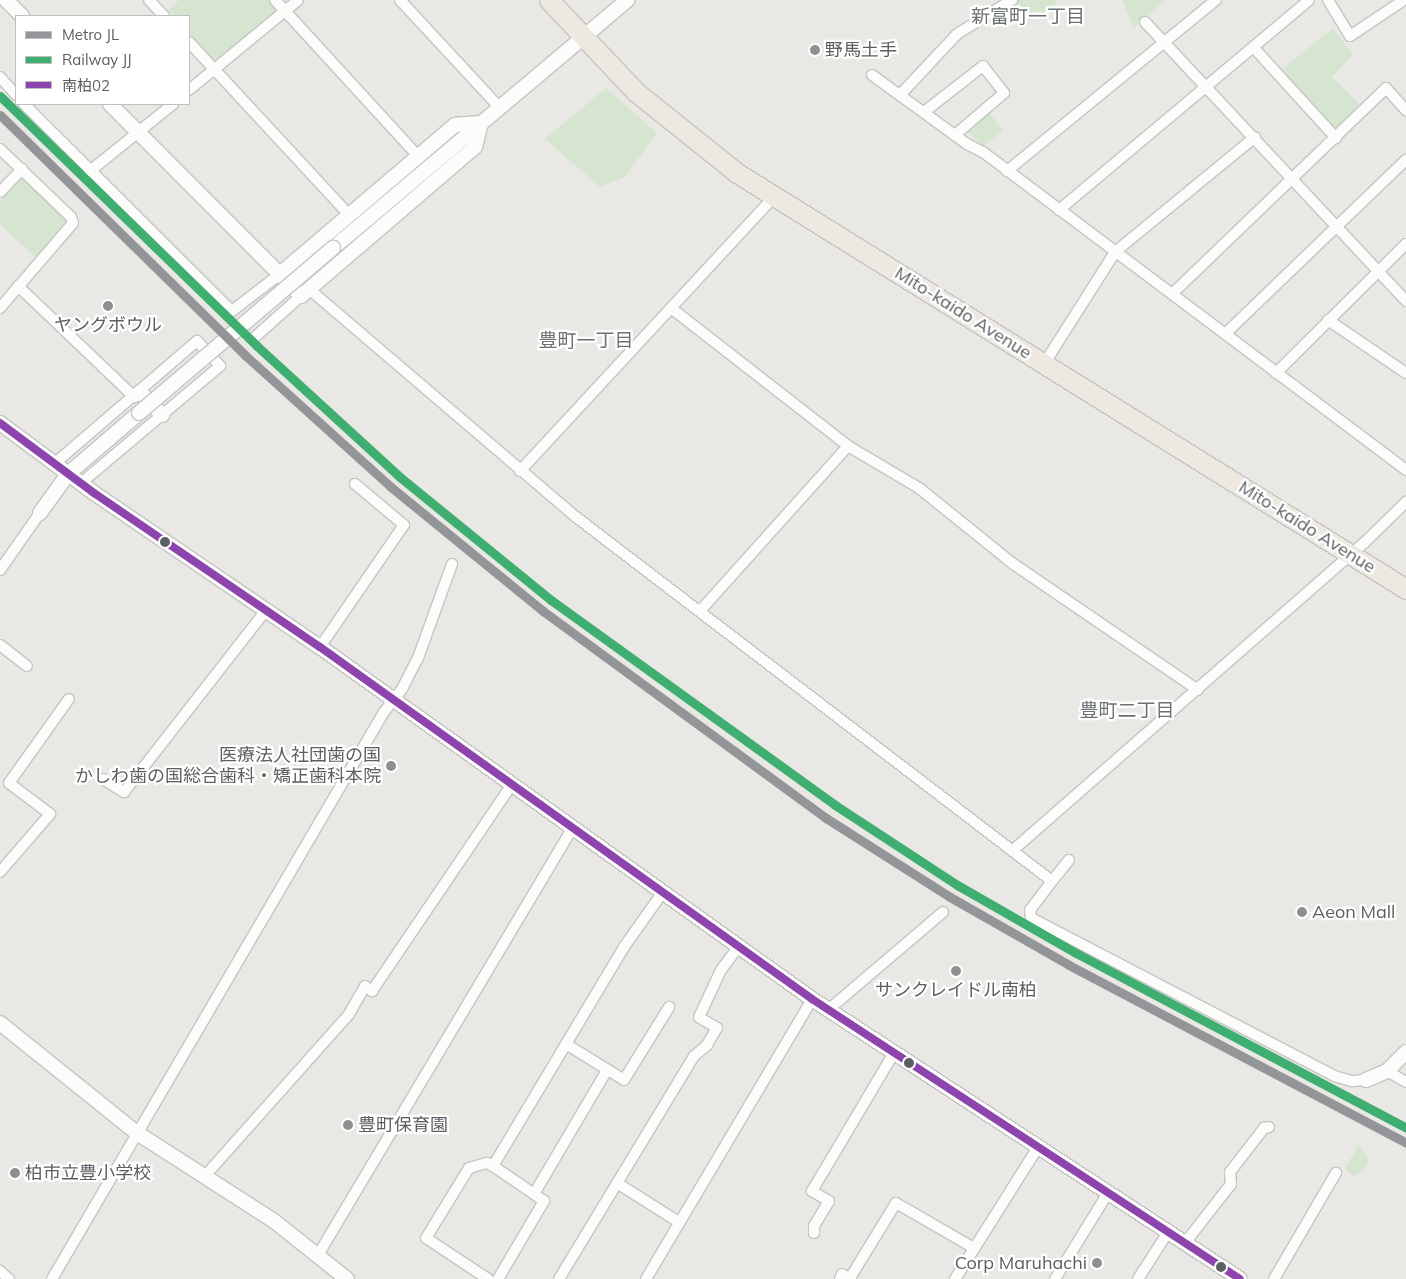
<!DOCTYPE html>
<meta charset="utf-8">
<style>
body{margin:0}
#map{position:relative;width:1406px;height:1279px;overflow:hidden;background:#eae8e4;font-family:Mulish,"Noto Sans JP",sans-serif}
div>[style]{position:absolute}
.green>*{inset:0;background:#d5e5d0}
.roads{filter:drop-shadow(1px 0 #c4c5c4) drop-shadow(-1px 0 #c4c5c4) drop-shadow(0 1px #c4c5c4) drop-shadow(0 -1px #c4c5c4)}
.street>*{height:10px;margin:-5px;padding:0 5px;transform-origin:5px;border-radius:5px;background:#fcfcfb}
.secondary>*{height:14px;margin:-7px;padding:0 7px;transform-origin:7px;border-radius:7px;background:#fcfcfb}
.highway>*{height:19px;margin:-9.5px;padding:0 9.5px;transform-origin:9.5px;border-radius:9.5px;background:#ede9e1}
.bridges{filter:drop-shadow(1px 0 #c5c5c5) drop-shadow(-1px 0 #c5c5c5) drop-shadow(0 1px #c5c5c5) drop-shadow(0 -1px #c5c5c5)}
.secondary-bridge>*{height:14px;margin:-7px;padding:0 7px;transform-origin:7px;border-radius:7px;background:#fcfcfb}
.bus-1>*{height:8px;margin:-4px;padding:0 4px;transform-origin:4px;border-radius:4px;background:#8e44ad}
.rail-1>*{height:9px;margin:-4.5px;padding:0 4.5px;transform-origin:4.5px;border-radius:4.5px;background:#3eaf70}
.metro-1>*{height:9px;margin:-4.5px;padding:0 4.5px;transform-origin:4.5px;border-radius:4.5px;background:#939598}
.dots>*{width:14px;height:14px;translate:-50% -50%;box-sizing:border-box;border:2px solid #fff;border-radius:50%}
span{translate:-50% -50%;white-space:nowrap;text-align:center;line-height:1.15;-webkit-text-stroke:4.5px #fff;paint-order:stroke}
.poi-label{font-size:18px;color:#5b5f62}
.left{translate:0 -50%;text-align:left}
.right{translate:-100% -50%;text-align:right}
.street-label{font-size:18px;color:#5b5f62}
.neighbourhood-label{font-size:19px;color:#6c7174}
.legend{position:absolute;left:15px;top:15px;width:175px;height:90px;box-sizing:border-box;background:#fff;border:1px solid #bdbfc0;margin:0;padding:6px 9px;list-style:none;font-size:15px;color:#5b5f62}
.legend li{display:flex;align-items:center;gap:10px;height:25px}
.legend b{width:25px;border:1px solid #bdbfc0}
</style>
<div id="map">
<div class="green">
<div style="clip-path:polygon(179px 0,268px 0,275px 7px,274px 13px,219px 59px,211px 58px,189px 33px,189px 16px,174px 16px,168px 10px)"></div>
<div style="clip-path:polygon(1015px 0,1056px 0,1057px 3px,1029px 21px)"></div>
<div style="clip-path:polygon(1122px 0,1166px 0,1134px 27px)"></div>
<div style="clip-path:polygon(1333px 28px,1353px 55px,1332px 77px,1362px 107px,1339px 129px,1334px 129px,1280px 71px)"></div>
<div style="clip-path:polygon(606px 88px,657px 133px,625px 177px,600px 187px,545px 139px)"></div>
<div style="clip-path:polygon(989px 113px,1003px 130px,984px 146px,967px 132px)"></div>
<div style="clip-path:polygon(20px 179px,25px 179px,68px 220px,67px 226px,36px 258px,0 224px,0 200px)"></div>
<div style="clip-path:polygon(1359px 1145px,1369px 1160px,1364px 1170px,1354px 1176px,1346px 1171px,1346px 1166px)"></div>
</div>
<div class="roads">
<div class="street">
<div style="left:149px;top:0;width:22px;rotate:47deg"></div>
<div style="left:275px;top:0;width:212px;rotate:47.5deg"></div>
<div style="left:400px;top:0;width:146px;rotate:47.2deg"></div>
<div style="left:1328px;top:0;width:42px;rotate:58.6deg"></div>
<div style="left:1350px;top:36px;width:65px;rotate:-33.7deg"></div>
<div style="left:1145px;top:22px;width:382px;rotate:46.9deg"></div>
<div style="left:189px;top:42px;width:236px;rotate:47.2deg"></div>
<div style="left:1254px;top:48px;width:122px;rotate:47.7deg"></div>
<div style="left:872px;top:75px;width:117px;rotate:36deg"></div>
<div style="left:967px;top:144px;width:18px;rotate:27deg"></div>
<div style="left:983px;top:152px;width:529px;rotate:36.93deg"></div>
<div style="left:0;top:77px;width:24px;rotate:48deg"></div>
<div style="left:189px;top:90px;width:141px;rotate:-39.5deg"></div>
<div style="left:900px;top:95px;width:83px;rotate:-46.9deg"></div>
<div style="left:957px;top:34px;width:65px;rotate:-31.7deg"></div>
<div style="left:24px;top:104px;width:293px;rotate:44.9deg"></div>
<div style="left:232px;top:311px;width:61px;rotate:-37.6deg"></div>
<div style="left:924px;top:112px;width:75px;rotate:-37.9deg"></div>
<div style="left:983px;top:66px;width:34px;rotate:52deg"></div>
<div style="left:1004px;top:93px;width:65px;rotate:139.4deg"></div>
<div style="left:0;top:149px;width:98px;rotate:43.8deg"></div>
<div style="left:71px;top:217px;width:6px;rotate:72deg"></div>
<div style="left:73px;top:223px;width:112px;rotate:130.7deg"></div>
<div style="left:90px;top:171px;width:107px;rotate:-38.9deg"></div>
<div style="left:1007px;top:171px;width:270px;rotate:-39.3deg"></div>
<div style="left:0;top:192px;width:32px;rotate:-46deg"></div>
<div style="left:1059px;top:210px;width:326px;rotate:-40deg"></div>
<div style="left:18px;top:286px;width:161px;rotate:43.7deg"></div>
<div style="left:309px;top:289px;width:351px;rotate:40.5deg"></div>
<div style="left:576px;top:517px;width:599px;rotate:37.41deg"></div>
<div style="left:1052px;top:881px;width:36px;rotate:127deg"></div>
<div style="left:1030px;top:910px;width:8px;rotate:83deg"></div>
<div style="left:1031px;top:918px;width:342px;rotate:27.5deg"></div>
<div style="left:1334px;top:1076px;width:19px;rotate:16deg"></div>
<div style="left:1352px;top:1081px;width:14px;rotate:-4deg"></div>
<div style="left:1172px;top:294px;width:297px;rotate:-43.9deg"></div>
<div style="left:1386px;top:88px;width:30px;rotate:48deg"></div>
<div style="left:671px;top:308px;width:224px;rotate:37.9deg"></div>
<div style="left:848px;top:446px;width:82px;rotate:30.6deg"></div>
<div style="left:919px;top:488px;width:119px;rotate:38.9deg"></div>
<div style="left:1012px;top:563px;width:225px;rotate:34.3deg"></div>
<div style="left:1328px;top:320px;width:94px;rotate:34.2deg"></div>
<div style="left:1226px;top:333px;width:250px;rotate:-43.9deg"></div>
<div style="left:255px;top:337px;width:62px;rotate:-41.7deg"></div>
<div style="left:1044px;top:364px;width:133px;rotate:-57.6deg"></div>
<div style="left:1115px;top:252px;width:181px;rotate:-39.4deg"></div>
<div style="left:1276px;top:373px;width:183px;rotate:-44.8deg"></div>
<div style="left:54px;top:464px;width:189px;rotate:-40.7deg"></div>
<div style="left:197px;top:341px;width:34px;rotate:47deg"></div>
<div style="left:220px;top:366px;width:182px;rotate:139.9deg"></div>
<div style="left:520px;top:471px;width:374px;rotate:-47.2deg"></div>
<div style="left:0;top:570px;width:70px;rotate:-54.9deg"></div>
<div style="left:700px;top:611px;width:222px;rotate:-48.1deg"></div>
<div style="left:0;top:645px;width:34px;rotate:38deg"></div>
<div style="left:320px;top:647px;width:148px;rotate:-55.5deg"></div>
<div style="left:404px;top:525px;width:64px;rotate:-140.1deg"></div>
<div style="left:103px;top:779px;width:25px;rotate:32deg"></div>
<div style="left:124px;top:792px;width:231px;rotate:-52deg"></div>
<div style="left:1012px;top:851px;width:468px;rotate:-41.2deg"></div>
<div style="left:1364px;top:543px;width:59px;rotate:-44.3deg"></div>
<div style="left:0;top:872px;width:77px;rotate:-49.2deg"></div>
<div style="left:50px;top:814px;width:51px;rotate:-142.9deg"></div>
<div style="left:9px;top:783px;width:103px;rotate:-54.5deg"></div>
<div style="left:1052px;top:881px;width:27px;rotate:-51deg"></div>
<div style="left:828px;top:1010px;width:151px;rotate:-40.4deg"></div>
<div style="left:566px;top:1044px;width:68px;rotate:31.8deg"></div>
<div style="left:624px;top:1080px;width:86px;rotate:-58.3deg"></div>
<div style="left:1387px;top:1071px;width:22px;rotate:30deg"></div>
<div style="left:493px;top:1166px;width:50px;rotate:34.3deg"></div>
<div style="left:204px;top:1177px;width:218px;rotate:-48.3deg"></div>
<div style="left:349px;top:1014px;width:32px;rotate:-60deg"></div>
<div style="left:365px;top:986px;width:9px;rotate:36deg"></div>
<div style="left:372px;top:991px;width:250px;rotate:-55.9deg"></div>
<div style="left:617px;top:1183px;width:73px;rotate:32.2deg"></div>
<div style="left:814px;top:1233px;width:7px;rotate:-90deg"></div>
<div style="left:814px;top:1226px;width:29px;rotate:-59deg"></div>
<div style="left:829px;top:1201px;width:20px;rotate:-150deg"></div>
<div style="left:812px;top:1191px;width:161px;rotate:-59.3deg"></div>
<div style="left:1185px;top:1243px;width:75px;rotate:-52.1deg"></div>
<div style="left:1231px;top:1184px;width:12px;rotate:-95deg"></div>
<div style="left:1230px;top:1172px;width:56px;rotate:-52.3deg"></div>
<div style="left:1264px;top:1128px;width:5px;rotate:-11deg"></div>
<div style="left:318px;top:1255px;width:498px;rotate:-59.2deg"></div>
<div style="left:0;top:1271px;width:12px;rotate:42deg"></div>
<div style="left:850px;top:1278px;width:88px;rotate:-58.5deg"></div>
<div style="left:896px;top:1203px;width:90px;rotate:30deg"></div>
<div style="left:52px;top:1279px;width:657px;rotate:-59.65deg"></div>
<div style="left:384px;top:712px;width:29px;rotate:-52deg"></div>
<div style="left:402px;top:689px;width:35px;rotate:-63deg"></div>
<div style="left:418px;top:658px;width:100px;rotate:-70.1deg"></div>
<div style="left:488px;top:1279px;width:74px;rotate:-146.5deg"></div>
<div style="left:426px;top:1238px;width:82px;rotate:-58.4deg"></div>
<div style="left:469px;top:1168px;width:19px;rotate:-16deg"></div>
<div style="left:487px;top:1163px;width:7px;rotate:27deg"></div>
<div style="left:493px;top:1166px;width:255px;rotate:-59.1deg"></div>
<div style="left:624px;top:947px;width:67px;rotate:-54.7deg"></div>
<div style="left:498px;top:1279px;width:91px;rotate:-59.5deg"></div>
<div style="left:544px;top:1201px;width:12px;rotate:-145deg"></div>
<div style="left:534px;top:1194px;width:144px;rotate:-59.5deg"></div>
<div style="left:559px;top:1279px;width:261px;rotate:-58.8deg"></div>
<div style="left:694px;top:1056px;width:17px;rotate:-40deg"></div>
<div style="left:707px;top:1045px;width:20px;rotate:-60deg"></div>
<div style="left:717px;top:1028px;width:21px;rotate:-149deg"></div>
<div style="left:699px;top:1017px;width:52px;rotate:-64.9deg"></div>
<div style="left:721px;top:970px;width:30px;rotate:-53deg"></div>
<div style="left:646px;top:1279px;width:326px;rotate:-59.3deg"></div>
<div style="left:840px;top:1279px;width:5px;rotate:-68deg"></div>
<div style="left:842px;top:1274px;width:10px;rotate:29deg"></div>
<div style="left:955px;top:1279px;width:156px;rotate:-57.8deg"></div>
<div style="left:1055px;top:1279px;width:101px;rotate:-58.4deg"></div>
<div style="left:1138px;top:1279px;width:56px;rotate:-57.4deg"></div>
<div style="left:1274px;top:1279px;width:123px;rotate:-59.7deg"></div>
</div>
<div class="secondary">
<div style="left:6px;top:0;width:23px;rotate:45deg"></div>
<div style="left:110px;top:104px;width:271px;rotate:45.1deg"></div>
<div style="left:301px;top:296px;width:229px;rotate:-40.6deg"></div>
<div style="left:475px;top:147px;width:25px;rotate:-76deg"></div>
<div style="left:481px;top:123px;width:26px;rotate:176deg"></div>
<div style="left:455px;top:125px;width:230px;rotate:139.6deg"></div>
<div style="left:333px;top:248px;width:385px;rotate:-40.1deg"></div>
<div style="left:140px;top:392px;width:32px;rotate:46deg"></div>
<div style="left:0;top:423px;width:117px;rotate:36.7deg"></div>
<div style="left:94px;top:493px;width:273px;rotate:34.3deg"></div>
<div style="left:320px;top:647px;width:605px;rotate:35.58deg"></div>
<div style="left:812px;top:999px;width:511px;rotate:33.19deg"></div>
<div style="left:40px;top:513px;width:48px;rotate:-54.3deg"></div>
<div style="left:68px;top:474px;width:94px;rotate:-40.7deg"></div>
<div style="left:0;top:1023px;width:176px;rotate:38.8deg"></div>
<div style="left:137px;top:1133px;width:163px;rotate:32.7deg"></div>
<div style="left:274px;top:1221px;width:93px;rotate:38.5deg"></div>
<div style="left:1366px;top:1080px;width:23px;rotate:-23deg"></div>
<div style="left:1387px;top:1071px;width:27px;rotate:-45deg"></div>
</div>
<div class="highway">
<div style="left:549px;top:0;width:127px;rotate:46.6deg"></div>
<div style="left:636px;top:92px;width:129px;rotate:38.7deg"></div>
<div style="left:737px;top:173px;width:788px;rotate:31.87deg"></div>
</div>
</div>
<div class="bridges">
<div class="secondary-bridge">
<div style="left:139px;top:413px;width:255px;rotate:-40.4deg"></div>
</div>
</div>
<div class="bus-1">
<div style="left:0;top:423px;width:117px;rotate:36.7deg"></div>
<div style="left:94px;top:493px;width:273px;rotate:34.3deg"></div>
<div style="left:320px;top:647px;width:605px;rotate:35.58deg"></div>
<div style="left:812px;top:999px;width:511px;rotate:33.19deg"></div>
</div>
<div class="rail-1">
<div style="left:0;top:96px;width:359px;rotate:44.2deg"></div>
<div style="left:257px;top:346px;width:194px;rotate:42.5deg"></div>
<div style="left:400px;top:477px;width:195px;rotate:39.2deg"></div>
<div style="left:551px;top:600px;width:350px;rotate:35.8deg"></div>
<div style="left:835px;top:805px;width:148px;rotate:33.2deg"></div>
<div style="left:959px;top:886px;width:135px;rotate:29.8deg"></div>
<div style="left:1076px;top:953px;width:374px;rotate:27.9deg"></div>
</div>
<div class="metro-1">
<div style="left:0;top:115px;width:344px;rotate:44.4deg"></div>
<div style="left:246px;top:356px;width:195px;rotate:42.1deg"></div>
<div style="left:391px;top:487px;width:196px;rotate:39.2deg"></div>
<div style="left:543px;top:611px;width:351px;rotate:36.2deg"></div>
<div style="left:826px;top:818px;width:147px;rotate:32.5deg"></div>
<div style="left:950px;top:897px;width:137px;rotate:29.7deg"></div>
<div style="left:1069px;top:965px;width:381px;rotate:27.8deg"></div>
</div>
<div class="dots">
<div style="left:815px;top:50px;background:#8d8f90"></div>
<div style="left:108px;top:306px;background:#8d8f90"></div>
<div style="left:165px;top:542px;background:#5b5f62"></div>
<div style="left:391px;top:766px;background:#8d8f90"></div>
<div style="left:1302px;top:912px;background:#8d8f90"></div>
<div style="left:956px;top:971px;background:#8d8f90"></div>
<div style="left:909px;top:1063px;background:#5b5f62"></div>
<div style="left:348px;top:1125px;background:#8d8f90"></div>
<div style="left:15px;top:1173px;background:#8d8f90"></div>
<div style="left:1097px;top:1263px;background:#8d8f90"></div>
<div style="left:1221px;top:1267px;background:#5b5f62"></div>
</div>
<div class="poi-label">
<span class="left" style="left:825px;top:50px">野馬土手</span>
<span style="left:108px;top:325px">ヤングボウル</span>
<span class="right" style="left:381px;top:766px">医療法人社団歯の国<br>かしわ歯の国総合歯科・矯正歯科本院</span>
<span class="left" style="left:1312px;top:912px">Aeon Mall</span>
<span style="left:956px;top:990px">サンクレイドル南柏</span>
<span class="left" style="left:358px;top:1125px">豊町保育園</span>
<span class="left" style="left:25px;top:1173px">柏市立豊小学校</span>
<span class="right" style="left:1087px;top:1263px">Corp Maruhachi</span>
</div>
<div class="street-label">
<span style="left:963px;top:313px;rotate:32deg">Mito-kaido Avenue</span>
<span style="left:1307px;top:527px;rotate:32deg">Mito-kaido Avenue</span>
</div>
<div class="neighbourhood-label">
<span style="left:1028px;top:17px">新富町一丁目</span>
<span style="left:586px;top:341px">豊町一丁目</span>
<span style="left:1127px;top:711px">豊町二丁目</span>
</div>
<ul class="legend">
<li><b style="height:6px;background:#939598"></b>Metro JL</li>
<li><b style="height:6px;background:#3eaf70"></b>Railway JJ</li>
<li><b style="height:6px;background:#8e44ad"></b>南柏02</li>
</ul>
</div>
